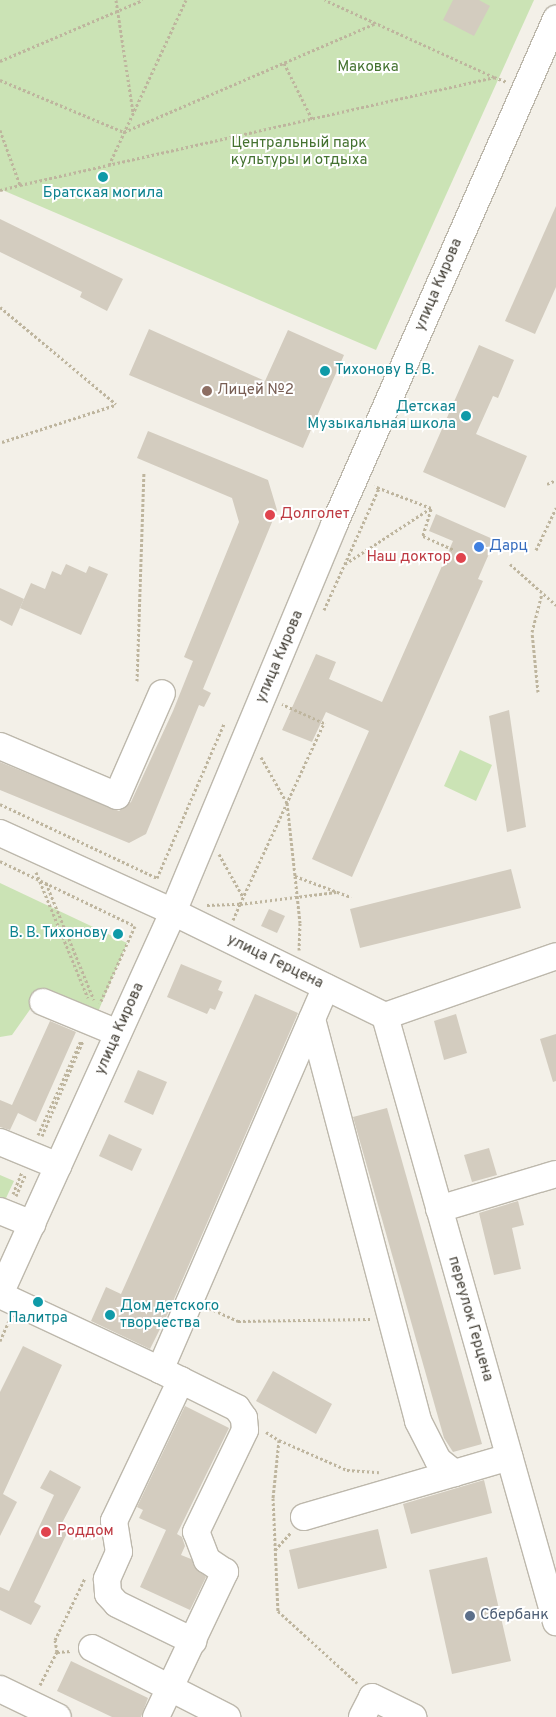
<!DOCTYPE html>
<meta charset="utf-8">
<style>
body{margin:0}
#map{position:relative;width:556px;height:1717px;overflow:hidden;background:#f3f0e8;font-family:Overpass,sans-serif}
div>[style]{position:absolute}
.green>*{inset:0;background:#cbe3b5}
.building>*{inset:0;background:#d3ccbf}
.path>*{height:3px;margin-top:-1.5px;transform-origin:0;background:repeating-linear-gradient(90deg,#beb59e 0 2.5px,transparent 0 5px)}
.roads{filter:drop-shadow(1px 0 #bdb8ac) drop-shadow(-1px 0 #bdb8ac) drop-shadow(0 1px #bdb8ac) drop-shadow(0 -1px #bdb8ac)}
.minor>*{height:26px;margin:-13px;padding:0 13px;transform-origin:13px;border-radius:13px;background:#fff}
.dots>*{width:14px;height:14px;translate:-50% -50%;box-sizing:border-box;border:2px solid #fff;border-radius:50%}
span{translate:-50% -50%;white-space:nowrap;text-align:center;line-height:1.15;-webkit-text-stroke:4px #fff;paint-order:stroke}
.park-label{font-size:15px;color:#447230}
.culture-label{font-size:15px;color:#0d838f}
.left{translate:0 -50%;text-align:left}
.right{translate:-100% -50%;text-align:right}
.street-label{font-size:15px;color:#454138}
.education-label{font-size:15px;color:#785e54}
.health-label{font-size:15px;color:#be3a42}
.shop-label{font-size:15px;color:#366cbe}
.service-label{font-size:15px;color:#4e5e75}
</style>
<div id="map">
<div class="green">
<div style="clip-path:polygon(0 0,534px 0,376px 350px,0 189px)"></div>
<div style="clip-path:polygon(460px 750px,492px 765px,476px 801px,444px 786px)"></div>
<div style="clip-path:polygon(0 883px,127px 943px,95px 1019px,41px 994px,12px 1035px,0 1037px)"></div>
<div style="clip-path:polygon(0 1175px,14px 1181px,0 1211px)"></div>
</div>
<div class="building">
<div style="clip-path:polygon(453px 0,479px 0,490px 6px,474px 36px,443px 20px)"></div>
<div style="clip-path:polygon(556px 206px,556px 287px,535px 334px,505px 321px)"></div>
<div style="clip-path:polygon(0 219px,123px 279px,107px 311px,80px 297px,82px 292px,0 252px)"></div>
<div style="clip-path:polygon(149px 329px,265px 381px,288px 330px,344px 355px,303px 448px,129px 375px)"></div>
<div style="clip-path:polygon(479px 345px,514px 360px,498px 398px,493px 396px,476px 434px,527px 456px,505px 508px,423px 472px)"></div>
<div style="clip-path:polygon(148px 431px,268px 480px,277px 510px,203px 689px,211px 693px,204px 707px,199px 705px,146px 834px,129px 843px,0 790px,0 762px,119px 811px,131px 802px,173px 711px,193px 661px,184px 657px,239px 522px,232px 498px,137px 458px)"></div>
<div style="clip-path:polygon(436px 514px,495px 540px,478px 579px,483px 581px,352px 877px,312px 859px,369px 731px,326px 712px,312px 742px,282px 730px,316px 654px,336px 662px,329px 679px,382px 702px,453px 541px,429px 531px)"></div>
<div style="clip-path:polygon(66px 564px,86px 573px,89px 566px,108px 574px,81px 635px,20px 608px,31px 583px,45px 589px,52px 571px,61px 575px)"></div>
<div style="clip-path:polygon(0 588px,24px 599px,12px 626px,0 620px)"></div>
<div style="clip-path:polygon(509px 710px,526px 827px,507px 832px,489px 716px)"></div>
<div style="clip-path:polygon(511px 869px,521px 908px,360px 948px,350px 909px)"></div>
<div style="clip-path:polygon(269px 909px,285px 916px,277px 933px,261px 926px)"></div>
<div style="clip-path:polygon(181px 964px,222px 981px,218px 990px,223px 992px,215px 1010px,210px 1008px,207px 1014px,167px 997px)"></div>
<div style="clip-path:polygon(255px 994px,298px 1013px,168px 1313px,150px 1349px,91px 1321px,106px 1287px,121px 1294px)"></div>
<div style="clip-path:polygon(456px 1014px,467px 1053px,444px 1060px,434px 1021px)"></div>
<div style="clip-path:polygon(50px 1021px,76px 1032px,36px 1122px,18px 1113px,10px 1130px,0 1127px,0 1100px,12px 1105px)"></div>
<div style="clip-path:polygon(556px 1034px,556px 1081px,553px 1082px,540px 1039px)"></div>
<div style="clip-path:polygon(138px 1070px,167px 1082px,153px 1115px,124px 1102px)"></div>
<div style="clip-path:polygon(387px 1108px,482px 1444px,453px 1452px,444px 1438px,353px 1117px)"></div>
<div style="clip-path:polygon(109px 1134px,142px 1149px,132px 1171px,99px 1156px)"></div>
<div style="clip-path:polygon(489px 1148px,497px 1175px,472px 1182px,464px 1155px)"></div>
<div style="clip-path:polygon(518px 1201px,524px 1225px,512px 1228px,521px 1269px,494px 1275px,479px 1213px)"></div>
<div style="clip-path:polygon(23px 1346px,62px 1365px,3px 1494px,17px 1502px,0 1536px,0 1392px)"></div>
<div style="clip-path:polygon(273px 1371px,332px 1404px,316px 1434px,256px 1401px)"></div>
<div style="clip-path:polygon(185px 1406px,229px 1428px,177px 1534px,182px 1537px,185px 1546px,181px 1555px,191px 1559px,206px 1577px,190px 1610px,140px 1587px,166px 1530px,139px 1518px,143px 1510px,137px 1507px)"></div>
<div style="clip-path:polygon(50px 1470px,81px 1487px,62px 1523px,70px 1527px,34px 1602px,41px 1606px,31px 1625px,0 1610px,0 1587px,9px 1591px,54px 1495px,40px 1488px)"></div>
<div style="clip-path:polygon(484px 1480px,492px 1513px,411px 1534px,403px 1504px)"></div>
<div style="clip-path:polygon(378px 1529px,387px 1568px,298px 1589px,289px 1550px)"></div>
<div style="clip-path:polygon(487px 1557px,511px 1661px,452px 1674px,429px 1570px)"></div>
<div style="clip-path:polygon(71px 1661px,148px 1698px,141px 1717px,112px 1717px,57px 1691px)"></div>
</div>
<div class="path">
<div style="left:116px;top:0;width:113px;rotate:81.4deg"></div>
<div style="left:0;top:61px;width:155px;rotate:-23.1deg"></div>
<div style="left:284px;top:63px;width:63px;rotate:63.4deg"></div>
<div style="left:494px;top:77px;width:14px;rotate:21deg"></div>
<div style="left:0;top:80px;width:134px;rotate:22.8deg"></div>
<div style="left:124px;top:132px;width:275px;rotate:-23.4deg"></div>
<div style="left:0;top:130px;width:59px;rotate:70deg"></div>
<div style="left:20px;top:185px;width:486px;rotate:-12.8deg"></div>
<div style="left:494px;top:77px;width:186px;rotate:-155.5deg"></div>
<div style="left:109px;top:165px;width:182px;rotate:-65deg"></div>
<div style="left:0;top:190px;width:21px;rotate:-14deg"></div>
<div style="left:0;top:307px;width:151px;rotate:39.9deg"></div>
<div style="left:2px;top:442px;width:119px;rotate:-18.1deg"></div>
<div style="left:547px;top:484px;width:10px;rotate:-24deg"></div>
<div style="left:431px;top:509px;width:28px;rotate:107deg"></div>
<div style="left:423px;top:536px;width:34px;rotate:24deg"></div>
<div style="left:536px;top:550px;width:47px;rotate:-64.5deg"></div>
<div style="left:345px;top:564px;width:103px;rotate:-33.1deg"></div>
<div style="left:431px;top:508px;width:56px;rotate:-159deg"></div>
<div style="left:510px;top:564px;width:62px;rotate:41.7deg"></div>
<div style="left:324px;top:610px;width:134px;rotate:-65.7deg"></div>
<div style="left:379px;top:488px;width:5px;rotate:-158deg"></div>
<div style="left:137px;top:681px;width:209px;rotate:-88.1deg"></div>
<div style="left:538px;top:692px;width:60px;rotate:-95.7deg"></div>
<div style="left:532px;top:632px;width:40px;rotate:-75.6deg"></div>
<div style="left:261px;top:757px;width:53px;rotate:60.5deg"></div>
<div style="left:287px;top:803px;width:73px;rotate:83.7deg"></div>
<div style="left:295px;top:876px;width:60px;rotate:20.6deg"></div>
<div style="left:0;top:804px;width:174px;rotate:25.2deg"></div>
<div style="left:157px;top:878px;width:168px;rotate:-66.5deg"></div>
<div style="left:219px;top:854px;width:49px;rotate:60.8deg"></div>
<div style="left:0;top:861px;width:150px;rotate:25.7deg"></div>
<div style="left:135px;top:926px;width:85px;rotate:114.4deg"></div>
<div style="left:36px;top:872px;width:136px;rotate:67.6deg"></div>
<div style="left:295px;top:876px;width:47px;rotate:83.9deg"></div>
<div style="left:300px;top:923px;width:27px;rotate:92deg"></div>
<div style="left:46px;top:883px;width:126px;rotate:67.7deg"></div>
<div style="left:207px;top:905px;width:33px;rotate:-2deg"></div>
<div style="left:240px;top:904px;width:200px;rotate:-65.1deg"></div>
<div style="left:324px;top:723px;width:46px;rotate:-155.7deg"></div>
<div style="left:233px;top:920px;width:17px;rotate:-66deg"></div>
<div style="left:240px;top:904px;width:97px;rotate:-7.1deg"></div>
<div style="left:38px;top:1135px;width:104px;rotate:-65.6deg"></div>
<div style="left:42px;top:1136px;width:103px;rotate:-66.7deg"></div>
<div style="left:13px;top:1194px;width:24px;rotate:-68deg"></div>
<div style="left:16px;top:1196px;width:24px;rotate:-66deg"></div>
<div style="left:209px;top:1308px;width:32px;rotate:24deg"></div>
<div style="left:238px;top:1321px;width:132px;rotate:-0.9deg"></div>
<div style="left:0;top:1341px;width:22px;rotate:-66deg"></div>
<div style="left:266px;top:1432px;width:15px;rotate:32deg"></div>
<div style="left:279px;top:1440px;width:58px;rotate:95.9deg"></div>
<div style="left:273px;top:1498px;width:113px;rotate:87.5deg"></div>
<div style="left:278px;top:1611px;width:107px;rotate:42.3deg"></div>
<div style="left:279px;top:1440px;width:74px;rotate:23.8deg"></div>
<div style="left:347px;top:1470px;width:32px;rotate:4deg"></div>
<div style="left:275px;top:1550px;width:24px;rotate:-48deg"></div>
<div style="left:57px;top:1652px;width:12px;rotate:-99deg"></div>
<div style="left:55px;top:1640px;width:69px;rotate:-64.2deg"></div>
<div style="left:40px;top:1685px;width:37px;rotate:-63deg"></div>
<div style="left:57px;top:1652px;width:14px;rotate:-4deg"></div>
</div>
<div class="roads">
<div class="minor">
<div style="left:0;top:746px;width:127px;rotate:23.1deg"></div>
<div style="left:117px;top:796px;width:112px;rotate:-66.4deg"></div>
<div style="left:0;top:833px;width:190px;rotate:24.5deg"></div>
<div style="left:173px;top:912px;width:236px;rotate:26.1deg"></div>
<div style="left:385px;top:1016px;width:181px;rotate:-19.3deg"></div>
<div style="left:43px;top:1002px;width:81px;rotate:22.5deg"></div>
<div style="left:385px;top:1016px;width:630px;rotate:74.24deg"></div>
<div style="left:312px;top:1019px;width:416px;rotate:75.2deg"></div>
<div style="left:418px;top:1421px;width:44px;rotate:62.9deg"></div>
<div style="left:438px;top:1460px;width:21px;rotate:39deg"></div>
<div style="left:0;top:1142px;width:63px;rotate:22.5deg"></div>
<div style="left:439px;top:1209px;width:122px;rotate:-16.7deg"></div>
<div style="left:0;top:1211px;width:35px;rotate:22deg"></div>
<div style="left:0;top:1294px;width:419px;rotate:-65.6deg"></div>
<div style="left:173px;top:912px;width:419px;rotate:-67.4deg"></div>
<div style="left:334px;top:525px;width:553px;rotate:-66.31deg"></div>
<div style="left:0;top:1295px;width:177px;rotate:25.1deg"></div>
<div style="left:160px;top:1370px;width:417px;rotate:-66.6deg"></div>
<div style="left:181px;top:1380px;width:156px;rotate:115.4deg"></div>
<div style="left:114px;top:1521px;width:31px;rotate:81deg"></div>
<div style="left:119px;top:1552px;width:30px;rotate:114deg"></div>
<div style="left:107px;top:1579px;width:15px;rotate:86deg"></div>
<div style="left:108px;top:1594px;width:13px;rotate:48deg"></div>
<div style="left:117px;top:1604px;width:85px;rotate:26deg"></div>
<div style="left:304px;top:1517px;width:214px;rotate:-16.3deg"></div>
<div style="left:92px;top:1648px;width:152px;rotate:27.1deg"></div>
<div style="left:0;top:1689px;width:64px;rotate:25.8deg"></div>
<div style="left:156px;top:1717px;width:161px;rotate:-64.6deg"></div>
<div style="left:225px;top:1572px;width:22px;rotate:-146deg"></div>
<div style="left:207px;top:1560px;width:30px;rotate:-111deg"></div>
<div style="left:196px;top:1532px;width:113px;rotate:-64.3deg"></div>
<div style="left:245px;top:1430px;width:12px;rotate:-95deg"></div>
<div style="left:244px;top:1418px;width:12px;rotate:-125deg"></div>
<div style="left:237px;top:1408px;width:86px;rotate:-153.7deg"></div>
<div style="left:362px;top:1717px;width:22px;rotate:-63deg"></div>
<div style="left:372px;top:1697px;width:46px;rotate:26deg"></div>
</div>
</div>
<div class="dots">
<div style="left:103px;top:177px;background:#0f9aa8"></div>
<div style="left:325px;top:371px;background:#0f9aa8"></div>
<div style="left:207px;top:391px;background:#8d6e63"></div>
<div style="left:466px;top:416px;background:#0f9aa8"></div>
<div style="left:270px;top:515px;background:#e0444e"></div>
<div style="left:479px;top:547px;background:#3f7fe0"></div>
<div style="left:461px;top:558px;background:#e0444e"></div>
<div style="left:118px;top:934px;background:#0f9aa8"></div>
<div style="left:38px;top:1302px;background:#0f9aa8"></div>
<div style="left:110px;top:1315px;background:#0f9aa8"></div>
<div style="left:46px;top:1532px;background:#e0444e"></div>
<div style="left:470px;top:1616px;background:#5c6f8a"></div>
</div>
<div class="park-label">
<span style="left:368px;top:68px">Маковка</span>
<span style="left:299px;top:152px">Центральный парк<br>культуры и отдыха</span>
</div>
<div class="culture-label">
<span style="left:103px;top:194px">Братская могила</span>
<span class="left" style="left:335px;top:371px">Тихонову В. В.</span>
<span class="right" style="left:456px;top:416px">Детская<br>Музыкальная школа</span>
<span class="right" style="left:108px;top:934px">В. В. Тихонову</span>
<span class="left" style="left:120px;top:1315px">Дом детского<br>творчества</span>
<span style="left:38px;top:1319px">Палитра</span>
</div>
<div class="street-label">
<span style="left:439px;top:285px;rotate:-67deg">улица Кирова</span>
<span style="left:280px;top:657px;rotate:-67deg">улица Кирова</span>
<span style="left:275px;top:962px;rotate:26deg">улица Герцена</span>
<span style="left:120px;top:1029px;rotate:-66deg">улица Кирова</span>
<span style="left:470px;top:1319px;rotate:74deg">переулок Герцена</span>
</div>
<div class="education-label">
<span class="left" style="left:217px;top:391px">Лицей №2</span>
</div>
<div class="health-label">
<span class="left" style="left:280px;top:515px">Долголет</span>
<span class="right" style="left:451px;top:558px">Наш доктор</span>
<span class="left" style="left:57px;top:1532px">Роддом</span>
</div>
<div class="shop-label">
<span class="left" style="left:489px;top:547px">Дарц</span>
</div>
<div class="service-label">
<span class="left" style="left:480px;top:1616px">Сбербанк</span>
</div>
</div>
